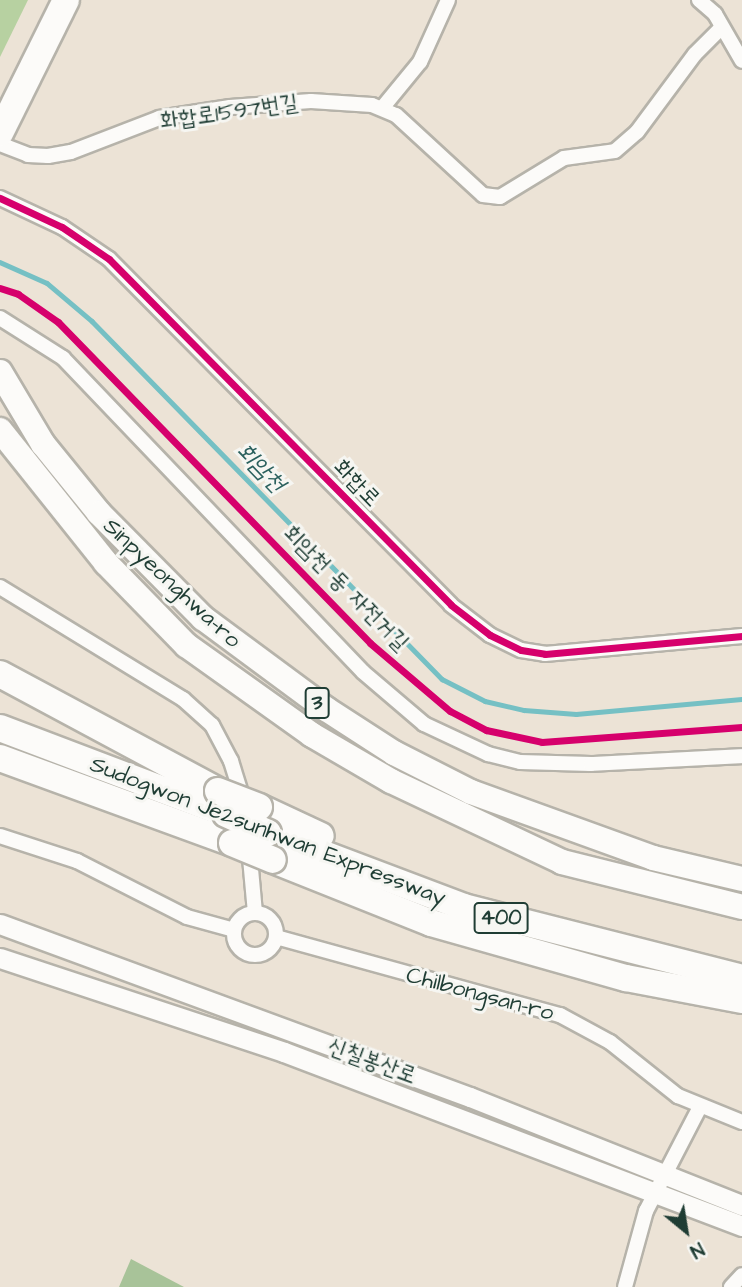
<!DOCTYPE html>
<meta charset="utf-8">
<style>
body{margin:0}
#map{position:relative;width:742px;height:1287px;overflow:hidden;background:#ece3d6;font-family:"Architects Daughter","Poor Story",sans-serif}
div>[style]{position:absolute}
.green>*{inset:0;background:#b7d1a1}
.forest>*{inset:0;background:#a8c399}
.stream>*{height:4.5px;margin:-2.25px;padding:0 2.25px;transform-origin:2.25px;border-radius:2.25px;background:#75c0c4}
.roads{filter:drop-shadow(2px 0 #b6b3aa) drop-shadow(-2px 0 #b6b3aa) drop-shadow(0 2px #b6b3aa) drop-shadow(0 -2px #b6b3aa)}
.minor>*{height:14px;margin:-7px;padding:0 7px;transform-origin:7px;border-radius:7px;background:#fcfbf9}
.minor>.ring{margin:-7px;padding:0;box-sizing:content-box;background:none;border:14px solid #fcfbf9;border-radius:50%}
.tertiary>*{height:19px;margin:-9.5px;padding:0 9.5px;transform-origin:9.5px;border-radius:9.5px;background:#fcfbf9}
.trunk>*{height:24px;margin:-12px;padding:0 12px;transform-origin:12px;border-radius:12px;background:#fcfbf9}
.motorway>*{height:26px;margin:-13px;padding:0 13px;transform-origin:13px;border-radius:13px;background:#fcfbf9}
.bridges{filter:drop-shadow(2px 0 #b6b3aa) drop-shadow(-2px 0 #b6b3aa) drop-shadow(0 2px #b6b3aa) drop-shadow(0 -2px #b6b3aa)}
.motorway-bridge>*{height:26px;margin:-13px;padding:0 13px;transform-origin:13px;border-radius:13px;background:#fcfbf9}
.cycleway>*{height:7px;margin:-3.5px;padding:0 3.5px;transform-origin:3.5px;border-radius:3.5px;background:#d6006c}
span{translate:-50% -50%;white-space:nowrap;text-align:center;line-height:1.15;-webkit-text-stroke:6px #f6f6f2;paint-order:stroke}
.shield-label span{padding:2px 5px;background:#f6f6f2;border:2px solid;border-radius:5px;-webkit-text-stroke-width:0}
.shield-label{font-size:21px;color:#1f3d34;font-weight:700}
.street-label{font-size:23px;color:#1f3d34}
.water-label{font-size:24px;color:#2a605d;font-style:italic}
.north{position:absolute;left:651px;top:1196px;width:70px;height:70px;-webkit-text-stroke:5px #f6f6f2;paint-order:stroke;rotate:150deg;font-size:19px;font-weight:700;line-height:28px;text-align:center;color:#1f3d34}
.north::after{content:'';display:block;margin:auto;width:24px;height:32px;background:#1f3d34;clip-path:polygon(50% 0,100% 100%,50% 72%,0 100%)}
</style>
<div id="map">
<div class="green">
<div style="clip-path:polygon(0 0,28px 0,0 57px)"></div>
</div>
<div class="forest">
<div style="clip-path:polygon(131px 1259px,184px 1287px,119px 1287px)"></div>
</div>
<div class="stream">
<div style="left:0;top:262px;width:51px;rotate:24.1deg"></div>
<div style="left:47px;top:283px;width:59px;rotate:40.2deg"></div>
<div style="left:92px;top:321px;width:501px;rotate:45.65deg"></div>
<div style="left:442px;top:679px;width:48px;rotate:27.1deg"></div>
<div style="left:485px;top:701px;width:40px;rotate:13deg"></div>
<div style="left:524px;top:710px;width:52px;rotate:4.4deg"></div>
<div style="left:576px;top:714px;width:167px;rotate:-5.2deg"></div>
</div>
<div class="roads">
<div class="minor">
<div style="left:699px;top:0;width:21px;rotate:41deg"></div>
<div style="left:715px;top:14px;width:54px;rotate:60.1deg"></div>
<div style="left:383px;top:107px;width:58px;rotate:-50.6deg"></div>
<div style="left:420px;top:62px;width:68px;rotate:-65.7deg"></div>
<div style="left:0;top:144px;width:30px;rotate:21deg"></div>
<div style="left:28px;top:155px;width:20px;rotate:3deg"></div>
<div style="left:48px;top:156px;width:23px;rotate:-10deg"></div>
<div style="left:71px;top:152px;width:94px;rotate:-21.1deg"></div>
<div style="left:159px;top:118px;width:72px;rotate:-8.8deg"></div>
<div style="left:230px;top:107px;width:81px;rotate:-4.2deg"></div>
<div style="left:311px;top:101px;width:61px;rotate:3.8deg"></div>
<div style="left:372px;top:105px;width:26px;rotate:23deg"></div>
<div style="left:396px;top:115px;width:118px;rotate:42.6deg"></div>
<div style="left:483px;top:195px;width:17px;rotate:7deg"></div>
<div style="left:500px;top:197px;width:75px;rotate:-31.4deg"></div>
<div style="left:564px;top:158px;width:51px;rotate:-7.8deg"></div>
<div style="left:615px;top:151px;width:29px;rotate:-41deg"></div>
<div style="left:637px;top:132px;width:97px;rotate:-53.4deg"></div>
<div style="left:695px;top:54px;width:38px;rotate:-45deg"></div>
<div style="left:0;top:198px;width:68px;rotate:25.1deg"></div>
<div style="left:62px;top:227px;width:57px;rotate:34.2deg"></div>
<div style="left:109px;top:259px;width:486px;rotate:45.3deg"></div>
<div style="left:451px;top:605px;width:49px;rotate:37.6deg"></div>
<div style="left:490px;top:635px;width:34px;rotate:26deg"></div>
<div style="left:521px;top:650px;width:24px;rotate:9deg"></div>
<div style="left:545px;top:654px;width:198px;rotate:-5.2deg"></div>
<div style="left:0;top:318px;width:75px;rotate:32.4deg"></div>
<div style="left:63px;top:358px;width:434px;rotate:46.3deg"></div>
<div style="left:363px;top:672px;width:80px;rotate:40.4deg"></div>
<div style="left:424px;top:724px;width:71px;rotate:25.1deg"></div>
<div style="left:488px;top:754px;width:33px;rotate:14deg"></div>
<div style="left:520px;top:762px;width:71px;rotate:1.6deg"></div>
<div style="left:591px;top:764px;width:151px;rotate:-3deg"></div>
<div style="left:0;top:587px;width:215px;rotate:31.5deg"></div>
<div style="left:183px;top:699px;width:39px;rotate:42deg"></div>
<div style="left:212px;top:725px;width:41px;rotate:62.2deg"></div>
<div style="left:231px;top:761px;width:44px;rotate:72.8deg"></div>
<div style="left:0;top:836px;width:81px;rotate:18deg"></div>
<div style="left:77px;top:861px;width:123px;rotate:27deg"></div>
<div style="left:187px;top:917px;width:49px;rotate:15.5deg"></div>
<div style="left:249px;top:847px;width:66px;rotate:84.8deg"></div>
<div class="ring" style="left:234px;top:913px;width:28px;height:28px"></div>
<div style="left:276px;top:937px;width:295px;rotate:15.4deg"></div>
<div style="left:560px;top:1015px;width:57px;rotate:28.4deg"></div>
<div style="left:610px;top:1042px;width:87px;rotate:38.5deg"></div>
<div style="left:678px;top:1096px;width:69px;rotate:22.1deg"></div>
<div style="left:625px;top:1287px;width:79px;rotate:-74.6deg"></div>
<div style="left:646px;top:1211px;width:117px;rotate:-62.6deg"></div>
<div style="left:731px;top:1287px;width:16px;rotate:-47deg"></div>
</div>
<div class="tertiary">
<div style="left:0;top:924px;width:501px;rotate:20.21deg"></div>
<div style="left:470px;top:1097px;width:293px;rotate:21.7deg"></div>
<div style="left:0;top:958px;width:299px;rotate:18.3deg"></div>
<div style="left:284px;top:1052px;width:490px;rotate:20.8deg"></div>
</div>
<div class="trunk">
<div style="left:0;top:372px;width:84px;rotate:59.2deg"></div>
<div style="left:43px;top:444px;width:89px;rotate:50.9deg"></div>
<div style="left:99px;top:513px;width:148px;rotate:45.3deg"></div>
<div style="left:203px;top:618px;width:153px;rotate:36.5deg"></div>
<div style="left:326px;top:709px;width:81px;rotate:32.9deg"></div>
<div style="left:394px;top:753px;width:86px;rotate:26.9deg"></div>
<div style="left:471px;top:792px;width:194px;rotate:19.9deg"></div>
<div style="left:653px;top:858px;width:91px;rotate:13.3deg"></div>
<div style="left:0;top:430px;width:170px;rotate:51.4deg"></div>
<div style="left:106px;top:563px;width:115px;rotate:45.7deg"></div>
<div style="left:186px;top:645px;width:155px;rotate:35.5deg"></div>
<div style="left:312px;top:735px;width:91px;rotate:30.2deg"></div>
<div style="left:391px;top:781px;width:189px;rotate:25.3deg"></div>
<div style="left:562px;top:862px;width:186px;rotate:14deg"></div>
</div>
<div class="motorway">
<div style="left:0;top:133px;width:148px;rotate:-63.6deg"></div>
<div style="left:0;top:674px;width:247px;rotate:28.2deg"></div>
<div style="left:0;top:728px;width:242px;rotate:20.8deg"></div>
<div style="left:0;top:758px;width:247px;rotate:20.1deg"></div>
<div style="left:259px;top:807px;width:68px;rotate:25.1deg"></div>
<div style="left:268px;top:833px;width:210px;rotate:20.7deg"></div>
<div style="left:464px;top:907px;width:287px;rotate:14.3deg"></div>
<div style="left:273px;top:860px;width:170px;rotate:21.7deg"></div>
<div style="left:431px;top:923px;width:203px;rotate:15.8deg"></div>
<div style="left:626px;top:978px;width:118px;rotate:10.7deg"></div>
</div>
</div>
<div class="bridges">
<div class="motorway-bridge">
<div style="left:218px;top:791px;width:44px;rotate:21.3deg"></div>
<div style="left:226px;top:814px;width:46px;rotate:24.3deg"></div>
<div style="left:232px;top:843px;width:44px;rotate:22.5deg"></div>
</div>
</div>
<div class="cycleway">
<div style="left:0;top:198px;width:68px;rotate:25.1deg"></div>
<div style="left:62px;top:227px;width:57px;rotate:34.2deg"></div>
<div style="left:109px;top:259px;width:486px;rotate:45.3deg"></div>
<div style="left:451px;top:605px;width:49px;rotate:37.6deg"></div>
<div style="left:490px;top:635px;width:34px;rotate:26deg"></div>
<div style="left:521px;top:650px;width:24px;rotate:9deg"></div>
<div style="left:545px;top:654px;width:198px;rotate:-5.2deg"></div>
<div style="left:0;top:288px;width:19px;rotate:18deg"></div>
<div style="left:18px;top:294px;width:49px;rotate:35deg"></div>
<div style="left:58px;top:322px;width:448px;rotate:45.8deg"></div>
<div style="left:370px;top:643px;width:105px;rotate:40.4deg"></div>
<div style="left:450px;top:711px;width:41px;rotate:27.8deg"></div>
<div style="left:486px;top:730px;width:57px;rotate:12.1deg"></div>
<div style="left:542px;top:742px;width:201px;rotate:-4.3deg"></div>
</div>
<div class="shield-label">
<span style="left:317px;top:703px">3</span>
<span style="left:501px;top:918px">400</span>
</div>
<div class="street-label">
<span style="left:229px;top:112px;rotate:-8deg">화합로1597번길</span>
<span style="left:357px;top:483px;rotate:46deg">화합로</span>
<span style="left:172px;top:583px;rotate:43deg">Sinpyeonghwa-ro</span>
<span style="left:346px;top:588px;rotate:45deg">회암천 동 자전거길</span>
<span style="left:268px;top:831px;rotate:21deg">Sudogwon Je2sunhwan Expressway</span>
<span style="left:480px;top:994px;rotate:15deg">Chilbongsan-ro</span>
<span style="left:372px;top:1061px;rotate:20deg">신칠봉산로</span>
</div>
<div class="water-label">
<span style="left:260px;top:468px;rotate:46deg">회암천</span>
</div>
<div class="north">N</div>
</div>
